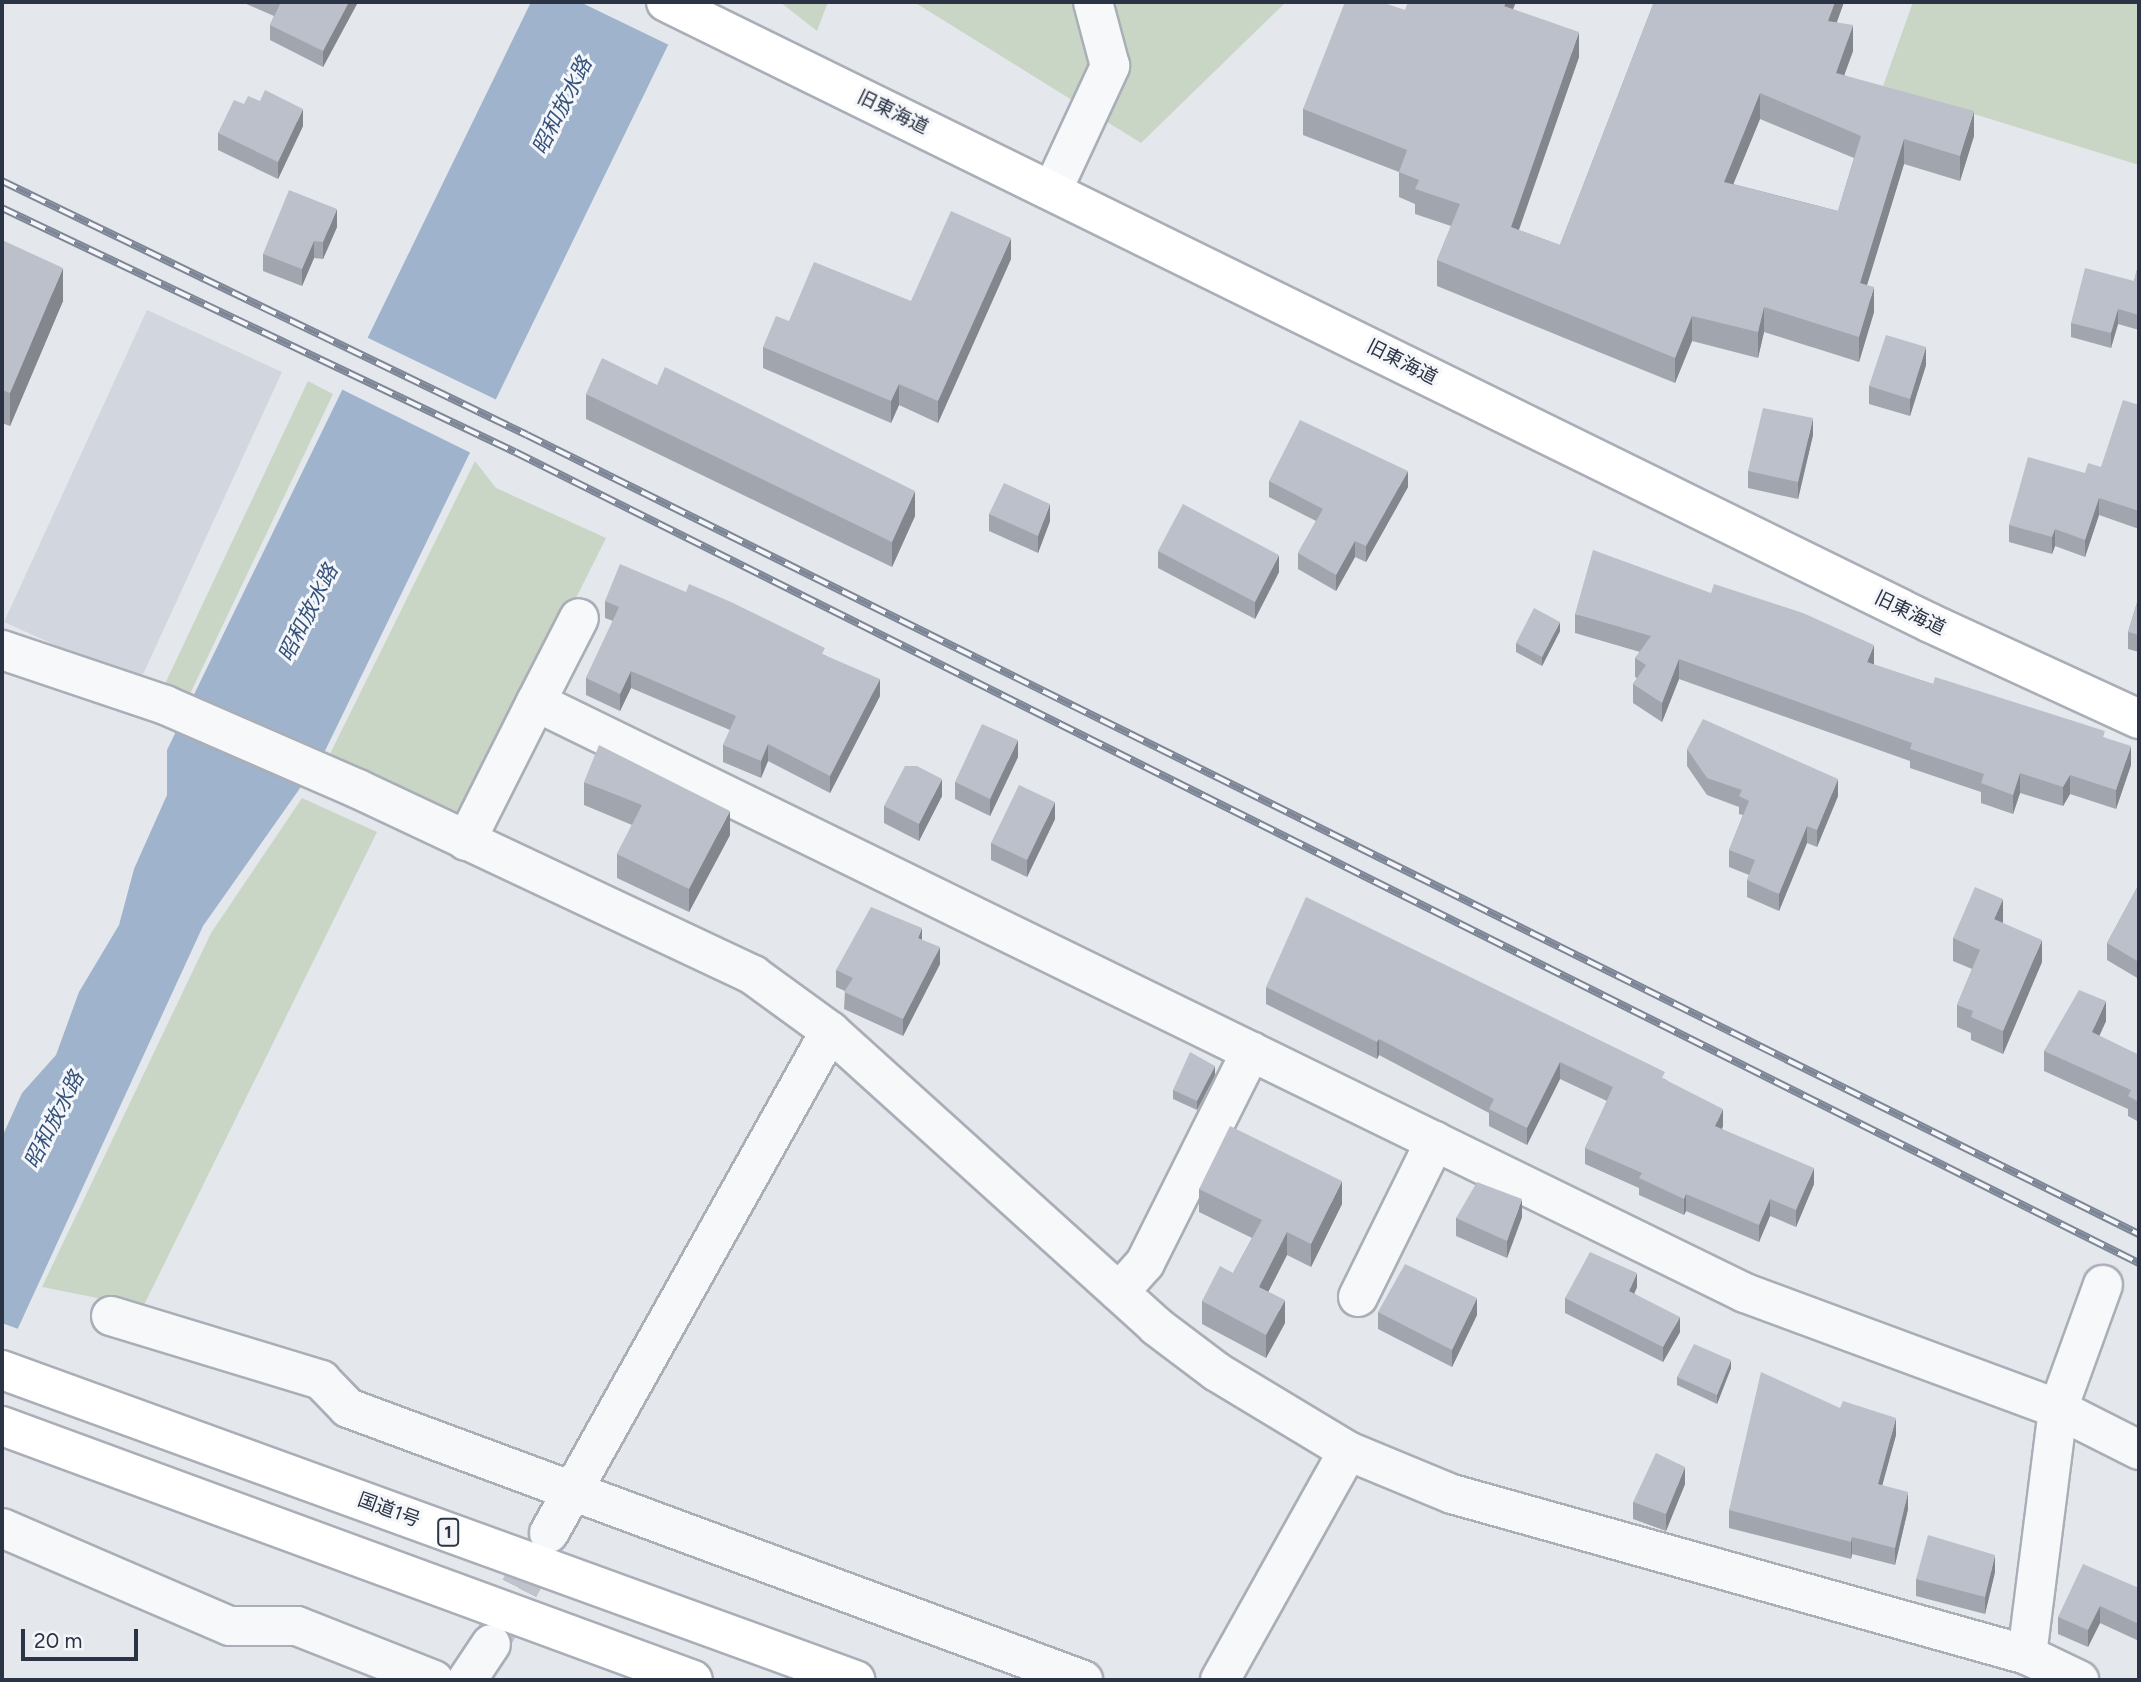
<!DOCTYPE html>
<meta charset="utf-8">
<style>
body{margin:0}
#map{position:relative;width:2141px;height:1682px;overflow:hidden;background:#e4e7ec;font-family:Figtree,"Noto Sans JP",sans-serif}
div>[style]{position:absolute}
.built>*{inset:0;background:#d2d6de}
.green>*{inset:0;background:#c9d6c5}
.water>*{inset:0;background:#9fb4cc}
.pier>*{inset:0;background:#e4e7ec}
.street-tunnel>*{height:38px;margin-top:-19px;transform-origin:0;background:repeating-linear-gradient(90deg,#bfc3cb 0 38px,transparent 0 57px)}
.roads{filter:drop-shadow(2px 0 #a9aeb7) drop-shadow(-2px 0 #a9aeb7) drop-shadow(0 2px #a9aeb7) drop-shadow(0 -2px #a9aeb7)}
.street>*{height:38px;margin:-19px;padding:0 19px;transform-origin:19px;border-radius:19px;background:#f7f8fa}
.secondary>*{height:38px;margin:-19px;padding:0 19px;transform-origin:19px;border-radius:19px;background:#fff}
.highway>*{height:38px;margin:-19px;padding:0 19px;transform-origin:19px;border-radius:19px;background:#fff}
.rail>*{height:8px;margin-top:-4px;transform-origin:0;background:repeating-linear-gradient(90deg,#f4f6f9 0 16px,#7d8696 0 32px);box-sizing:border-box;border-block:2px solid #7d8696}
.wall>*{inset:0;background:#a1a5ae}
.shaded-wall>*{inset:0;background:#83868d}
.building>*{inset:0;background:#bbc0ca}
span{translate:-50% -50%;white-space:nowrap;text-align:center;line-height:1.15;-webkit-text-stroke:6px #f4f6f9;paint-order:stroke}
.shield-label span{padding:2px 5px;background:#f4f6f9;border:2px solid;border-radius:5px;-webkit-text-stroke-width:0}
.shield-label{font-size:18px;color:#2b3445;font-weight:700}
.street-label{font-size:19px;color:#2b3445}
.water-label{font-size:21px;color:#34527a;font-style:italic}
.frame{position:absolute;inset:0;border:4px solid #2b3445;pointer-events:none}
.scale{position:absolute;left:21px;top:1629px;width:117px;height:32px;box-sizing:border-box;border:4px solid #2b3445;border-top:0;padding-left:9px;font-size:21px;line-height:24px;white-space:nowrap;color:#2b3445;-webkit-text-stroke:5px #f4f6f9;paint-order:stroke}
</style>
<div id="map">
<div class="built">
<div style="clip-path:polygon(147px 310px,282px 372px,139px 683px,4px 622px)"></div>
</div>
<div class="green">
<div style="clip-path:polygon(780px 2px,828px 2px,817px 31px)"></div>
<div style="clip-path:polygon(914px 2px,1286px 2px,1141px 143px)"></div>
<div style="clip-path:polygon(1913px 2px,2139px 2px,2139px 165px,1883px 86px)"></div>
<div style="clip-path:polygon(308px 381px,333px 394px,188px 698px,164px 686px)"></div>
<div style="clip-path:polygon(475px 461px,496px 488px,606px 538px,462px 826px,328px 758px)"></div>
<div style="clip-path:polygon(302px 798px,377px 832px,143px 1307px,42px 1287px,211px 933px)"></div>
</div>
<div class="water">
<div style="clip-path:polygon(531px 2px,689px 2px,322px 757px,203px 926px,2px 1363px,2px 1137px,22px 1093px,56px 1055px,79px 992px,119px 925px,134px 869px,167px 795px,167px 750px)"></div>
</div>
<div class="pier">
<div style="clip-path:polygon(580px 2px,693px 2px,671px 46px)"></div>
<div style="clip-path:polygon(364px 336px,499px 401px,473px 454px,339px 388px)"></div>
<div style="clip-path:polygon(2px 1323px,21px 1330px,2px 1367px)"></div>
</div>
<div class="street-tunnel">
<div style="left:493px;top:1639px;width:119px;rotate:-62.4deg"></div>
</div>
<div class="roads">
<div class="street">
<div style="left:1053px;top:189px;width:136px;rotate:-65.1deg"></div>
<div style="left:1110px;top:66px;width:66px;rotate:-104.9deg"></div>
<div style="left:2px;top:650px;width:172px;rotate:18.6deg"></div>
<div style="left:165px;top:705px;width:210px;rotate:23.5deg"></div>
<div style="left:358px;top:789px;width:437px;rotate:25.2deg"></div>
<div style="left:753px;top:975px;width:95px;rotate:36deg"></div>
<div style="left:830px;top:1031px;width:440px;rotate:42.1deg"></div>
<div style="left:1156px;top:1326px;width:76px;rotate:37deg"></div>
<div style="left:1217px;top:1372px;width:153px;rotate:31.1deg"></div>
<div style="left:1348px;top:1451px;width:113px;rotate:22.5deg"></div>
<div style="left:1452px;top:1494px;width:597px;rotate:15.64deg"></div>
<div style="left:2027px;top:1655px;width:58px;rotate:25.7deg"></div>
<div style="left:536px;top:702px;width:94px;rotate:-62.9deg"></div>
<div style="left:466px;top:841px;width:156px;rotate:-63.3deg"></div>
<div style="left:536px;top:702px;width:1346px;rotate:26.05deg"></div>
<div style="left:1745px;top:1293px;width:334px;rotate:20.3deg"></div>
<div style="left:2058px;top:1409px;width:91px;rotate:26.8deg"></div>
<div style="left:1119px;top:1292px;width:39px;rotate:-48deg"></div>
<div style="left:1145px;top:1263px;width:237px;rotate:-63.4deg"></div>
<div style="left:1358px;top:1297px;width:174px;rotate:-63.7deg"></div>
<div style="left:111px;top:1316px;width:220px;rotate:16.9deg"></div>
<div style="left:321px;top:1380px;width:39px;rotate:46deg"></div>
<div style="left:348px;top:1408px;width:784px;rotate:20.31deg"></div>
<div style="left:2px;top:1528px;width:248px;rotate:23.3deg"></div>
<div style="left:230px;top:1626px;width:67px"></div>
<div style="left:297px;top:1626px;width:147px;rotate:21.5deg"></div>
<div style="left:549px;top:1533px;width:575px;rotate:-60.76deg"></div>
<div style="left:2027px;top:1655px;width:248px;rotate:-82.8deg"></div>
<div style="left:2058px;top:1409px;width:132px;rotate:-70.1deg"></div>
<div style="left:467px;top:1680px;width:43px;rotate:-56.3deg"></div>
<div style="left:1220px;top:1680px;width:262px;rotate:-60.8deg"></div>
</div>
<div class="secondary">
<div style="left:666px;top:2px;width:1408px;rotate:26.16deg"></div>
<div style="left:1930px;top:623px;width:230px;rotate:24.7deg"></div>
</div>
<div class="highway">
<div style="left:2px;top:1370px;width:908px;rotate:19.97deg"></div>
<div style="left:2px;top:1426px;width:736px;rotate:20.18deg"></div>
</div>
</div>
<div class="rail">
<div style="left:2px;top:181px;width:583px;rotate:25.82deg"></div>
<div style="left:527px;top:435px;width:1799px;rotate:26.37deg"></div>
<div style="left:2px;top:208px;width:568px;rotate:25.44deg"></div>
<div style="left:515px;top:452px;width:1815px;rotate:26.54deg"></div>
</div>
<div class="wall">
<div style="clip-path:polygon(242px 2px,358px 2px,323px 67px,270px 40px,270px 25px,274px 16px)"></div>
<div style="clip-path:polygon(evenodd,1654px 2px,1844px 2px,1837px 22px,1853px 51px,1844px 75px,1974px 136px,1960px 181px,1904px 164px,1867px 285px,1874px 312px,1859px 362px,1764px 332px,1758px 358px,1692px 341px,1675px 383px,1437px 286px,1437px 260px,1451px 226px,1415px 214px,1415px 204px,1399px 197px,1399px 172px,1303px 135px,1303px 109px,1405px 10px,1513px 9px,1579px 57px,1519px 230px,1560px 245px,1654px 2px,1760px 119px,1854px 158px,1838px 211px,1733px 184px,1760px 119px)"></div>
<div style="clip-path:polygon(260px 101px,303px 126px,278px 179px,218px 150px,218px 133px,244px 104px)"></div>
<div style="clip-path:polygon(337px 227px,323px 259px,314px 258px,302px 286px,263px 271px,263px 254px)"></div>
<div style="clip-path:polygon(2px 240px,63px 301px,10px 426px,2px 423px)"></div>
<div style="clip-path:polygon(1011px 259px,938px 423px,899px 405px,891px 423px,763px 368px,763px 347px,789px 321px,911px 301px)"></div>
<div style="clip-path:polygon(2139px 262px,2139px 330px,2118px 324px,2111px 348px,2071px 337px,2071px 323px,2134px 281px)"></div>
<div style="clip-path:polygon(1926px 365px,1910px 416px,1869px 404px,1869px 386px)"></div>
<div style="clip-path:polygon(586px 394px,915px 516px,892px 567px,586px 419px)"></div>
<div style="clip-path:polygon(2139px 405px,2139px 529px,2099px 515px,2085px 557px,2055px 546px,2052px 554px,2009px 542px,2009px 525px,2085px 473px,2101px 467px)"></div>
<div style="clip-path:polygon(1813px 435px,1798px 499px,1748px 488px,1748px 471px)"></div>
<div style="clip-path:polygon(1269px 481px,1408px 487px,1366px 562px,1355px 557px,1336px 591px,1298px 569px,1298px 553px,1316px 521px,1269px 497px)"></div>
<div style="clip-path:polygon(989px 514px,1050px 521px,1038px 553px,989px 531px)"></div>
<div style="clip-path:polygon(1158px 551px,1279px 572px,1255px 619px,1158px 568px)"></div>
<div style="clip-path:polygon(2139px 596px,2139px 652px,2128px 649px,2128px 632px)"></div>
<div style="clip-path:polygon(605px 601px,825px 655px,880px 696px,830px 793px,768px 761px,761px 778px,723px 762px,723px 745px,730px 730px,631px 688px,620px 711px,586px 695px,586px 678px,613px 621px,605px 618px)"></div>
<div style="clip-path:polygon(1575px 614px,1874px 665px,1933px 684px,2105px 738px,2131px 765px,2116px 809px,2070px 794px,2063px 806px,2020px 793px,2013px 814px,1981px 803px,1981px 792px,1910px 768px,1910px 761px,1679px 679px,1662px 722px,1633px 703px,1633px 684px,1637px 678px,1635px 677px,1635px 658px,1640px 652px,1575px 633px)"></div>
<div style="clip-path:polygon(1560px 631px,1542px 666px,1516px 652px,1516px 643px)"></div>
<div style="clip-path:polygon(1687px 749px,1838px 796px,1817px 847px,1807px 843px,1779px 911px,1747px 897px,1747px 880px,1749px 875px,1729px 867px,1729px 850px,1743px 815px,1739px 814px,1739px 807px,1707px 795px,1687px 766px)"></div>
<div style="clip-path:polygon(1018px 757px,990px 816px,955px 799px,955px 782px)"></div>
<div style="clip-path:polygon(584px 782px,730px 835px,689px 912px,617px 878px,617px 854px,632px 825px,584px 805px)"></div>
<div style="clip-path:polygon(942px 796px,919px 841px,884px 823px,884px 806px)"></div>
<div style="clip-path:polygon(1055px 819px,1027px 877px,991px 860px,991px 843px)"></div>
<div style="clip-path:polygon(2139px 884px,2139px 979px,2107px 960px,2107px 943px)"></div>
<div style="clip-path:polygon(2003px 922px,2002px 923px,2042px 962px,2003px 1054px,1971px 1040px,1971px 1033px,1957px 1027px,1957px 1005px,1972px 969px,1953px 961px,1953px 938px)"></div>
<div style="clip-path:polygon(922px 940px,940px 964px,903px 1036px,844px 1009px,845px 991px,836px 987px,836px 970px)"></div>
<div style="clip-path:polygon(1266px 987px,1665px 1079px,1723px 1126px,1722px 1129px,1814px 1184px,1796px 1227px,1770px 1216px,1759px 1242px,1686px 1211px,1684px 1215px,1639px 1195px,1639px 1188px,1585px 1164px,1585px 1148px,1607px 1101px,1560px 1079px,1527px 1145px,1489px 1126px,1489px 1113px,1379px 1055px,1377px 1059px,1266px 1004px)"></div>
<div style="clip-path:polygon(2106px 1021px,2099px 1036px,2139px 1055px,2139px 1122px,2128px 1116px,2128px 1109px,2044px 1071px,2044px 1051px)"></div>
<div style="clip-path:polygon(1215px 1075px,1197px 1110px,1173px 1099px,1173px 1090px)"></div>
<div style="clip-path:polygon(1199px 1189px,1342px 1204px,1311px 1267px,1287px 1255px,1268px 1292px,1285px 1323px,1266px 1358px,1202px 1324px,1202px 1301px,1233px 1273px,1252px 1238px,1199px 1212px)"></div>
<div style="clip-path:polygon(1522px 1217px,1507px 1258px,1456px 1236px,1456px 1218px)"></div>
<div style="clip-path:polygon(1637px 1287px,1634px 1293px,1680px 1332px,1663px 1362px,1565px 1313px,1565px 1298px)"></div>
<div style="clip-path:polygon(1378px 1312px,1477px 1315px,1452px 1367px,1378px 1329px)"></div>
<div style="clip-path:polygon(1731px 1368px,1717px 1404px,1677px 1385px,1677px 1377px)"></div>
<div style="clip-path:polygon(1896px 1435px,1882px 1485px,1908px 1509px,1895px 1565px,1852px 1554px,1851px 1559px,1729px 1528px,1729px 1510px)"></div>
<div style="clip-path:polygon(1685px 1484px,1666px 1531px,1633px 1519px,1633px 1502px)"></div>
<div style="clip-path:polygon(1995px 1572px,1985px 1614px,1916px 1596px,1916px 1579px)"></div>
<div style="clip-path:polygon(2139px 1588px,2139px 1641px,2100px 1623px,2088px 1647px,2058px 1634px,2058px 1617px)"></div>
</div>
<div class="shaded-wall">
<div style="clip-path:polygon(349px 2px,358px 2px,323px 67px,323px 51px)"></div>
<div style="clip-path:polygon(1506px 2px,1516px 2px,1504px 31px,1504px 6px)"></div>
<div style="clip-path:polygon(1835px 2px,1844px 2px,1828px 46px,1828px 21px)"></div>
<div style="clip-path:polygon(1853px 25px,1853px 51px,1836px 98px,1836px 73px)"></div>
<div style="clip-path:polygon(1579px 32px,1579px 57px,1511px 252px,1511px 227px)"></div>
<div style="clip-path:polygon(1760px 93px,1760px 119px,1724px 207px,1724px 182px)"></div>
<div style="clip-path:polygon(303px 109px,303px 126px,278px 179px,278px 162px)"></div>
<div style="clip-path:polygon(1974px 111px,1974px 136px,1960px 181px,1960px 156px)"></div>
<div style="clip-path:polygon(1904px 139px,1904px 164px,1860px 308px,1860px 283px)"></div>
<div style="clip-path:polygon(337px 209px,337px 227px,323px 259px,323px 242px)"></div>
<div style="clip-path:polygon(1011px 238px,1011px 259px,938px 423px,938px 401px)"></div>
<div style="clip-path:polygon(314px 241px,314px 258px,302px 286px,302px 269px)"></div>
<div style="clip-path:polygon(63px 268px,63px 301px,10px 426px,10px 393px)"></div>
<div style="clip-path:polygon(1874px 287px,1874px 312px,1859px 362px,1859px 337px)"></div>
<div style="clip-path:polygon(1764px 307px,1764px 332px,1758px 358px,1758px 332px)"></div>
<div style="clip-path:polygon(2118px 309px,2118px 324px,2111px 348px,2111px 333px)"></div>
<div style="clip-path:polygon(1692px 316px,1692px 341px,1675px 383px,1675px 358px)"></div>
<div style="clip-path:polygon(1926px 347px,1926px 365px,1910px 416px,1910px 399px)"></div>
<div style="clip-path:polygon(899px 384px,899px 405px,891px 423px,891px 401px)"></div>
<div style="clip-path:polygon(1813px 418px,1813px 435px,1798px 499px,1798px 482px)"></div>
<div style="clip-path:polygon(1408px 471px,1408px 487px,1366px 562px,1366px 546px)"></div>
<div style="clip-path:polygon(915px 491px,915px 516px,892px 567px,892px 542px)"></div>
<div style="clip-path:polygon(2099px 498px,2099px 515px,2085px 557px,2085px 540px)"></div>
<div style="clip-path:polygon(1050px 504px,1050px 521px,1038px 553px,1038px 536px)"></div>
<div style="clip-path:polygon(2055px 529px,2055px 546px,2052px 554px,2052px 537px)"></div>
<div style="clip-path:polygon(1355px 541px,1355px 557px,1336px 591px,1336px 575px)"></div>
<div style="clip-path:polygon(1279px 555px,1279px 572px,1255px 619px,1255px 602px)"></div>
<div style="clip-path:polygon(1560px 622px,1560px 631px,1542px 666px,1542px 657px)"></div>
<div style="clip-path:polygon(1874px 645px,1874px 664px,1867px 682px,1867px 662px)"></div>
<div style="clip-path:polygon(1679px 659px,1679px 679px,1662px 722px,1662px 703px)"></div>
<div style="clip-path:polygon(631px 671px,631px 688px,620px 711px,620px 694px)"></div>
<div style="clip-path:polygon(880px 679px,880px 696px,830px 793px,830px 776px)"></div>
<div style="clip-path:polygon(1018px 740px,1018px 757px,990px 816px,990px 799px)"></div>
<div style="clip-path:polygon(768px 744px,768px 761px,761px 778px,761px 761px)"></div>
<div style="clip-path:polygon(2131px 746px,2131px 765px,2116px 809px,2116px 790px)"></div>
<div style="clip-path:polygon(2020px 773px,2020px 793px,2013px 814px,2013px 795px)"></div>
<div style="clip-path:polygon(2070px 775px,2070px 794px,2063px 806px,2063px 787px)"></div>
<div style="clip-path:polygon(942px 779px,942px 796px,919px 841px,919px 824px)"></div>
<div style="clip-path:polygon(1838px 779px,1838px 796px,1817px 847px,1817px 830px)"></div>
<div style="clip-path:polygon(1055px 802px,1055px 819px,1027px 877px,1027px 860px)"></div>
<div style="clip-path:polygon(730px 811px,730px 835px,689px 912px,689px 889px)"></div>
<div style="clip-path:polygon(1807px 826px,1807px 843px,1779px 911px,1779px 894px)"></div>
<div style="clip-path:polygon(2003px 899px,2003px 922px,1994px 942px,1994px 919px)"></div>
<div style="clip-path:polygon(922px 928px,922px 945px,918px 938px)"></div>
<div style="clip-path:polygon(2042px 940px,2042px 962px,2003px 1054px,2003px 1031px)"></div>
<div style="clip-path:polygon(940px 947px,940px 964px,903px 1036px,903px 1019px)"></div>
<div style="clip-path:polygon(2106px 1001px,2106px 1021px,2092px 1052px,2092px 1032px)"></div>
<div style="clip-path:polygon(1379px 1039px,1379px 1055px,1377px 1059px,1377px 1042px)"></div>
<div style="clip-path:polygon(1560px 1062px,1560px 1079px,1527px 1145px,1527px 1128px)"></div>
<div style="clip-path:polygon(1215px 1066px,1215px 1075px,1197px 1110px,1197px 1101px)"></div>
<div style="clip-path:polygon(1723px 1109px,1723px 1126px,1715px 1143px,1715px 1126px)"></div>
<div style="clip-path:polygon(1814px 1168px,1814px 1184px,1796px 1227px,1796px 1210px)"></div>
<div style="clip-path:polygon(1342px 1181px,1342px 1204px,1311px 1267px,1311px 1244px)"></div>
<div style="clip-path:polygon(1686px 1194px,1686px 1211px,1684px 1215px,1684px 1199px)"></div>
<div style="clip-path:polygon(1522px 1199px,1522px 1217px,1507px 1258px,1507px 1241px)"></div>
<div style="clip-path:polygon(1770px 1199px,1770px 1216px,1759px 1242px,1759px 1225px)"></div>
<div style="clip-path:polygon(1287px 1232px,1287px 1255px,1259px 1310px,1259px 1287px)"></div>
<div style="clip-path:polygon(1637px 1273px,1637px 1287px,1629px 1306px,1629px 1291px)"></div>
<div style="clip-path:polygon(1477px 1298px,1477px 1315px,1452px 1367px,1452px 1350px)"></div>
<div style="clip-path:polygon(1285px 1300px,1285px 1323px,1266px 1358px,1266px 1335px)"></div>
<div style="clip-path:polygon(1680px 1317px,1680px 1332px,1663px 1362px,1663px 1347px)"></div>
<div style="clip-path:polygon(1731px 1360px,1731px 1368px,1717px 1404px,1717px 1395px)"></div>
<div style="clip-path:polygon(1896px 1418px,1896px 1435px,1878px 1501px,1878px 1484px)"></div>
<div style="clip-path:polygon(1685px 1467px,1685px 1484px,1666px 1531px,1666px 1514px)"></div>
<div style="clip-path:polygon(1908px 1492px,1908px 1509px,1895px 1565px,1895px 1548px)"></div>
<div style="clip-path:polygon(1852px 1537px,1852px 1554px,1851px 1559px,1851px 1542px)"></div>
<div style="clip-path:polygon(1995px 1555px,1995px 1572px,1985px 1614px,1985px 1597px)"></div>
<div style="clip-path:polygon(2100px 1606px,2100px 1623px,2088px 1647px,2088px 1630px)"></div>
</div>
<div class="building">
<div style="clip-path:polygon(276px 2px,349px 2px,323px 51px,270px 25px,280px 4px)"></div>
<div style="clip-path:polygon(evenodd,1345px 2px,1381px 2px,1405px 10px,1408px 2px,1506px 2px,1504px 6px,1579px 32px,1511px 227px,1560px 245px,1654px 2px,1835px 2px,1828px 21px,1853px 25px,1836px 73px,1974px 111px,1960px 156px,1904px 139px,1860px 283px,1874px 287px,1859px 337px,1764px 307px,1758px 332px,1692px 316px,1675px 358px,1437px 260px,1460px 204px,1415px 189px,1419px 180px,1399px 172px,1407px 150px,1303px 109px,1345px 2px,1760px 93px,1861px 136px,1838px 211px,1724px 182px,1760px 93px)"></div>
<div style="clip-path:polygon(265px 90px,303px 109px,278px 162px,218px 133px,234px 100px,244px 104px,248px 96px,260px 101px)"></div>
<div style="clip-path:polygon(289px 190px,337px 209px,323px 242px,314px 241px,302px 269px,263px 254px)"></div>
<div style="clip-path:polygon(951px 211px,1011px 238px,938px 401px,899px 384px,891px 401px,763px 347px,776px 316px,789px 321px,814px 262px,911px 301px)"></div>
<div style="clip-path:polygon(2px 240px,63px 268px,10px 393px,2px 390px)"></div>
<div style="clip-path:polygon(2139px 262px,2139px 315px,2118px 309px,2111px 333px,2071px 323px,2085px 268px,2134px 281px)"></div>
<div style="clip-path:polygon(1886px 335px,1926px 347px,1910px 399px,1869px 386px)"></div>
<div style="clip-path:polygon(602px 358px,657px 385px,665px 367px,915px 491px,892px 542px,586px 394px)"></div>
<div style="clip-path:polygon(2123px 400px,2139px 405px,2139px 511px,2099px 498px,2085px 540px,2055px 529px,2052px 537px,2009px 525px,2028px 457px,2085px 473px,2088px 463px,2101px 467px)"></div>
<div style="clip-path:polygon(1763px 408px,1813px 418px,1798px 482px,1748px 471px)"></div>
<div style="clip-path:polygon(1300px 420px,1408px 471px,1366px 546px,1355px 541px,1336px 575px,1298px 553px,1323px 509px,1269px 481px)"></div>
<div style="clip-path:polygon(1004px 483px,1050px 504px,1038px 536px,989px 514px)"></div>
<div style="clip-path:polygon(1183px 504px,1279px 555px,1255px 602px,1158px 551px)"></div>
<div style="clip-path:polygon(1593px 550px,1711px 593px,1714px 584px,1803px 613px,1874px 645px,1867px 662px,1933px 684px,1935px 677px,2105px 731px,2103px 737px,2131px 746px,2116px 790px,2070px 775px,2063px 787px,2020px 773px,2013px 795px,1981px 783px,1984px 774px,1910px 749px,1912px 743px,1679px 659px,1662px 703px,1633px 684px,1646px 665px,1635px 658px,1651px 636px,1575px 614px)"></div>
<div style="clip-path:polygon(620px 564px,686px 592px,689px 584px,731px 602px,825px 648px,822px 654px,880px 679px,830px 776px,768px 744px,761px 761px,723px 745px,736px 716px,631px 671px,620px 694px,586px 678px,619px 607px,605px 601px)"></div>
<div style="clip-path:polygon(2139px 596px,2139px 635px,2128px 632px)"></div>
<div style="clip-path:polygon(1534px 608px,1560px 622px,1542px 657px,1516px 643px)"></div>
<div style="clip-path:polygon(1703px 719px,1838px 779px,1817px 830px,1807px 826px,1779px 894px,1747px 880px,1755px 860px,1729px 850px,1749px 801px,1739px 796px,1742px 790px,1707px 778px,1687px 749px)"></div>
<div style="clip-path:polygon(982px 724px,1018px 740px,990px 799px,955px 782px)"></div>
<div style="clip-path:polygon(599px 745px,730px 811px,689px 889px,617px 854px,642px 805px,584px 782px)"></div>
<div style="clip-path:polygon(905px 766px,917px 766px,942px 779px,919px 824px,884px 806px)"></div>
<div style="clip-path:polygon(1019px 785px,1055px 802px,1027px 860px,991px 843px)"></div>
<div style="clip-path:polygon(2139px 884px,2139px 962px,2107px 943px)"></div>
<div style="clip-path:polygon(1975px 887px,2003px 899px,1994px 919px,2042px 940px,2003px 1031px,1971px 1017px,1973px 1011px,1957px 1005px,1980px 950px,1953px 938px)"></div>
<div style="clip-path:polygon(1306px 897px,1665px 1072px,1662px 1078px,1723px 1109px,1715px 1126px,1814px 1168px,1796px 1210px,1770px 1199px,1759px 1225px,1686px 1194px,1684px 1199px,1639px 1178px,1642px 1173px,1585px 1148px,1613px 1087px,1560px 1062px,1527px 1128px,1489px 1109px,1494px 1099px,1379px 1039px,1377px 1042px,1266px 987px)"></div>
<div style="clip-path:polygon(871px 907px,922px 928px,918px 938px,940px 947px,903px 1019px,844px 992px,853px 978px,836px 970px)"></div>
<div style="clip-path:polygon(2079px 990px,2106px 1001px,2092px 1032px,2139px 1055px,2139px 1102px,2128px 1096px,2131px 1090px,2044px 1051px)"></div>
<div style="clip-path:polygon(1190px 1052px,1215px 1066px,1197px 1101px,1173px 1090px)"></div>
<div style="clip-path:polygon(1230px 1126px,1342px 1181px,1311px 1244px,1287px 1232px,1259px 1287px,1285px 1300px,1266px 1335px,1202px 1301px,1220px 1266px,1233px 1273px,1262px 1220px,1199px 1189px)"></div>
<div style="clip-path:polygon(1477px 1182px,1522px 1199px,1507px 1241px,1456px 1218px)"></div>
<div style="clip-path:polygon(1590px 1252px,1637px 1273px,1629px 1291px,1680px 1317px,1663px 1347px,1565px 1298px)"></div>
<div style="clip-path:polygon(1405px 1264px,1477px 1298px,1452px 1350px,1378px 1312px)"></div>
<div style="clip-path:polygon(1694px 1344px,1731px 1360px,1717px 1395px,1677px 1377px)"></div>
<div style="clip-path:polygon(1761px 1372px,1840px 1408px,1843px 1401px,1896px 1418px,1878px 1484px,1908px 1492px,1895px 1548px,1852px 1537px,1851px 1542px,1729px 1510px)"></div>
<div style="clip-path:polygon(1656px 1453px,1685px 1467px,1666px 1514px,1633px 1502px)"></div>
<div style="clip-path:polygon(1928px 1535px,1995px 1555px,1985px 1597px,1916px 1579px)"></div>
<div style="clip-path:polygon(2083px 1564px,2139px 1588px,2139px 1624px,2100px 1606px,2088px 1630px,2058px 1617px)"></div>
</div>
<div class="shield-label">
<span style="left:448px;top:1532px">1</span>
</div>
<div class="street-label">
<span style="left:893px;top:112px;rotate:26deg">旧東海道</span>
<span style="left:1402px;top:362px;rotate:27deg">旧東海道</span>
<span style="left:1910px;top:613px;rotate:26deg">旧東海道</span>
<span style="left:389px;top:1510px;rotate:20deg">国道1号</span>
</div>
<div class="water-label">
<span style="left:562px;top:106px;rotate:-63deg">昭和放水路</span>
<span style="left:308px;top:613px;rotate:-63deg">昭和放水路</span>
<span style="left:54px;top:1120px;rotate:-63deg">昭和放水路</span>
</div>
<div class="frame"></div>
<div class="scale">20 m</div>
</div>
